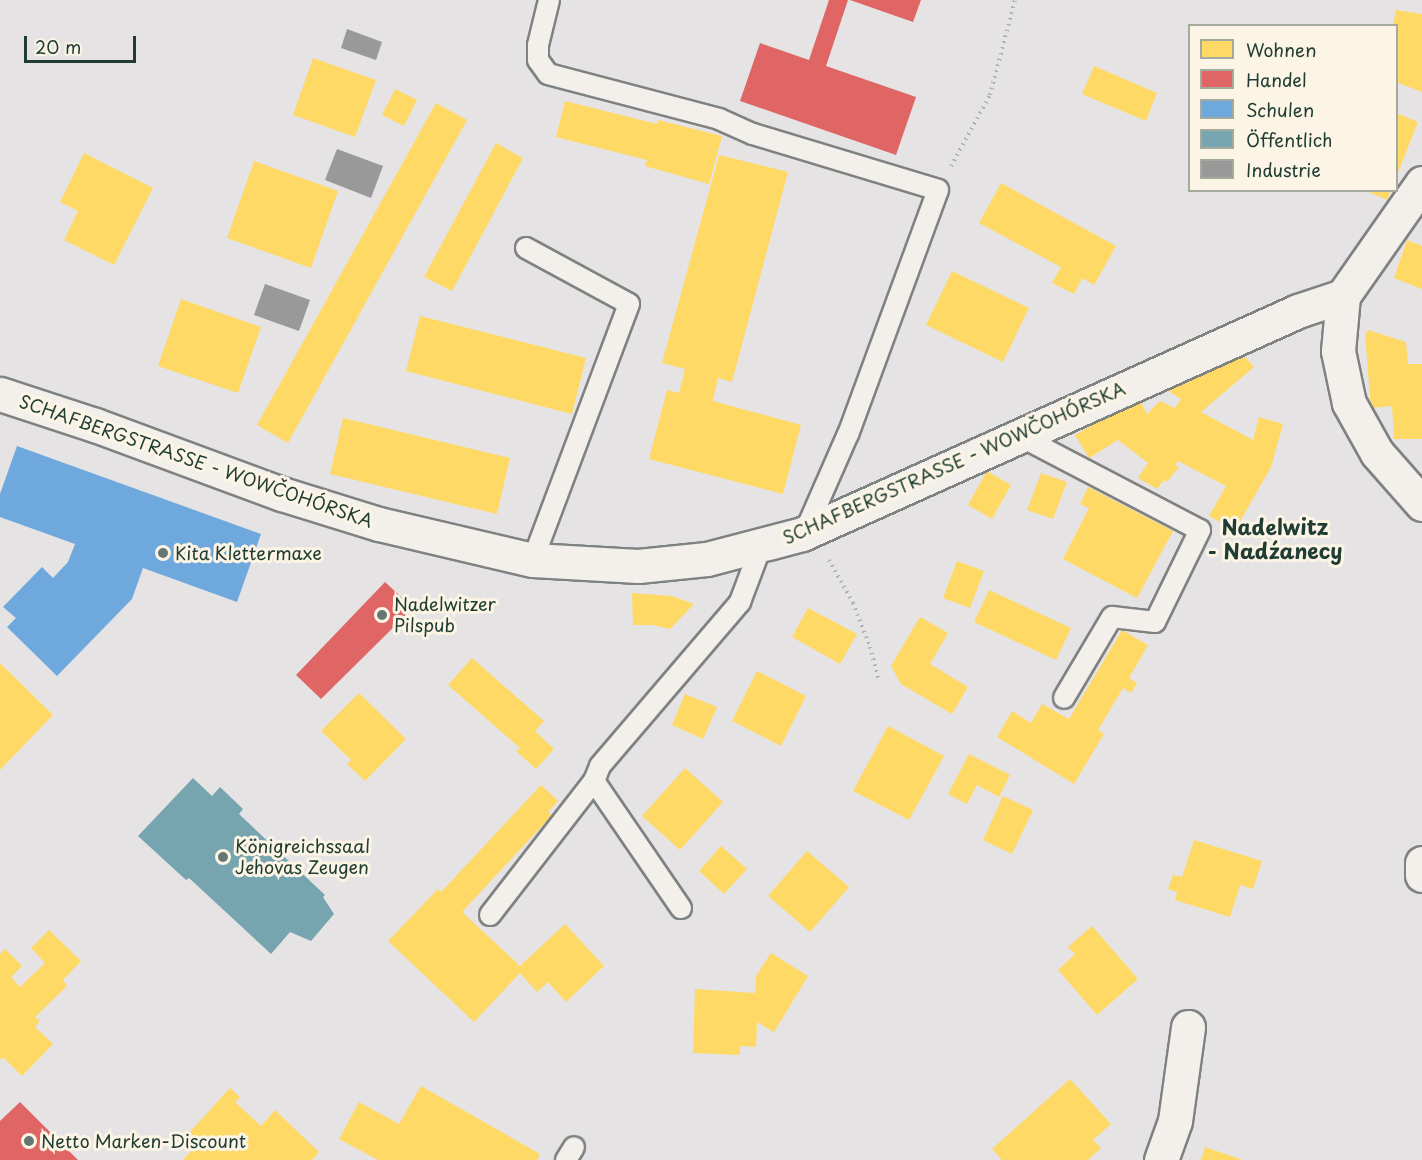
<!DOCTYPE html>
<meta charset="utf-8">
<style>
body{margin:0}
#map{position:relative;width:1422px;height:1160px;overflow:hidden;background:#e5e3e4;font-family:"Playpen Sans",sans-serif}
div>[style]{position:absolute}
.homes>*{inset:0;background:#ffd966}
.shops>*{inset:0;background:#e06666}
.schools>*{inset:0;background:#6fa8dc}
.public>*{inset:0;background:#76a5af}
.industry>*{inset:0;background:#999}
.path>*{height:4px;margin-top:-2px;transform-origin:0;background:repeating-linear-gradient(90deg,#aeb0ac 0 1.5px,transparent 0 6px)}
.roads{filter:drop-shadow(2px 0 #7e8281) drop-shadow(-2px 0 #7e8281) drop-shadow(0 2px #7e8281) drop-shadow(0 -2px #7e8281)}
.service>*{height:20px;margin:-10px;padding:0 10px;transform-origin:10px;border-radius:10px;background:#f3f0eb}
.minor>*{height:33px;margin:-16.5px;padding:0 16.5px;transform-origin:16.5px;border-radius:16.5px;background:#f3f0eb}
.dots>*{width:16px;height:16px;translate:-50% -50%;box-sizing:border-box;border:3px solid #fcf5e5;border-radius:50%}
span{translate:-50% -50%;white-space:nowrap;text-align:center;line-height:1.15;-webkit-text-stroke:6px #fcf5e5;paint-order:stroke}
.street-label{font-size:18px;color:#1f3d34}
.poi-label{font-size:18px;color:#1f3d34}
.left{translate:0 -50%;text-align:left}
.quarter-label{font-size:21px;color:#1f3d34;font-weight:700}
.legend{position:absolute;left:1188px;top:24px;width:210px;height:168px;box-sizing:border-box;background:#fcf5e5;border:2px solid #a4ab9e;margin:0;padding:8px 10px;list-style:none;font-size:18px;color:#1f3d34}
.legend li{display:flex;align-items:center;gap:12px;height:30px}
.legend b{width:30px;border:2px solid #a4ab9e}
.scale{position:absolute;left:24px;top:36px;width:112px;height:27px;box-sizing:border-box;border:3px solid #1f3d34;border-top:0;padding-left:8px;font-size:18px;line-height:21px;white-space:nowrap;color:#1f3d34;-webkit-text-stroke:4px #fcf5e5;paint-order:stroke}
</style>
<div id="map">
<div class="homes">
<div style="clip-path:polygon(1396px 10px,1422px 14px,1422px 92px,1396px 82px,1396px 26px,1393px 26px)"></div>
<div style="clip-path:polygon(313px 58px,376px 80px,355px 137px,293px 115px)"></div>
<div style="clip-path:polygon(1094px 66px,1157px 93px,1146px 121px,1082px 94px)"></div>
<div style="clip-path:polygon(395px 89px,417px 100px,404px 126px,382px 115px)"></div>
<div style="clip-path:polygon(565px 101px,657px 124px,658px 120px,722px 136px,709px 184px,645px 166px,647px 160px,556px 137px)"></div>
<div style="clip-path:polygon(436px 103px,467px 120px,288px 443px,257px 425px)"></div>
<div style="clip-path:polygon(1396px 113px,1418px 122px,1397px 175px,1396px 175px)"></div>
<div style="clip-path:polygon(496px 143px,523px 158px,452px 291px,424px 277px)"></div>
<div style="clip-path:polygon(84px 153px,153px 188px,114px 265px,64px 240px,78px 211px,60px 202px)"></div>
<div style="clip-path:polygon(719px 155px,788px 172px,732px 382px,718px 378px,713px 401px,801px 425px,783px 494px,649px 459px,667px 390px,679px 393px,685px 369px,662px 363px)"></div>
<div style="clip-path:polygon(254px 161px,338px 191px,311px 268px,227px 238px)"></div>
<div style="clip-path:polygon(1001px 183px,1116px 246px,1094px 285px,1082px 278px,1074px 294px,1052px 283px,1061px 267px,979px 223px)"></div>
<div style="clip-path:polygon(1364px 190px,1391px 190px,1387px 200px)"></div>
<div style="clip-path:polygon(1407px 240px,1422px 246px,1422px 289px,1394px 278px)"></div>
<div style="clip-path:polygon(952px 271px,1029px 308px,1003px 362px,926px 325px)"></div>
<div style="clip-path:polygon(181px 299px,261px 327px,238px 393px,158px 366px)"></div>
<div style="clip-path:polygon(420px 316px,586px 358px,572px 414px,406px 371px)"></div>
<div style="clip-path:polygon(1368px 330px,1406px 342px,1408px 364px,1422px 364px,1422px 439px,1394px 439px,1392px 406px,1371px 408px,1365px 335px)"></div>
<div style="clip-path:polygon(1234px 345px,1254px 367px,1201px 412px,1253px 440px,1259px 417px,1283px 424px,1271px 467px,1235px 530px,1209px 516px,1226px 486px,1178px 461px,1175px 465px,1179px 467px,1167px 482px,1164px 480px,1157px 489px,1138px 478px,1148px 463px,1118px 440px,1089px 458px,1075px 435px,1139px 399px,1147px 414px,1160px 401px,1175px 408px,1181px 399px,1167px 390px)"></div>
<div style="clip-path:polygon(343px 418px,510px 458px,497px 514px,330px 474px)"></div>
<div style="clip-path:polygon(987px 471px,1011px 485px,992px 519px,968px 505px)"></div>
<div style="clip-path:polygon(1041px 473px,1067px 482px,1053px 519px,1027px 510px)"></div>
<div style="clip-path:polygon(1088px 487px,1173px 531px,1137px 598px,1063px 559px,1089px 508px,1080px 504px)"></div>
<div style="clip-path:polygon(957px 561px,984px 571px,970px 608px,943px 598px)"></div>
<div style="clip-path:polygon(989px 590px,1071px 628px,1056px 660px,974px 622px)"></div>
<div style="clip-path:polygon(632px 593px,672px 596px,694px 604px,670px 629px,652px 625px,633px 625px)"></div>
<div style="clip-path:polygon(808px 608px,857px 634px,840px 664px,792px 637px)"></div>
<div style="clip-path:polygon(920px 617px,948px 633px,930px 664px,968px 687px,952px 714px,901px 684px,891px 666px)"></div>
<div style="clip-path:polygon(1122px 630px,1148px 645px,1129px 678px,1137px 683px,1131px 693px,1123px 688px,1098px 730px,1104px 734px,1074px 784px,997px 737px,1012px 711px,1031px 723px,1042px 704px,1069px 719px)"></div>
<div style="clip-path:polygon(472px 658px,544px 721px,535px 731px,554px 749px,536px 769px,516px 751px,520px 748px,448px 685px)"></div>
<div style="clip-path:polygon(0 663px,53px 715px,0 770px)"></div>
<div style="clip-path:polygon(757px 671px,806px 696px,781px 746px,732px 721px)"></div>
<div style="clip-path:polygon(359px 693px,406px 739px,365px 781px,347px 764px,351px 760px,321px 731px)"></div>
<div style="clip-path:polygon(685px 694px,717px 707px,703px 739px,672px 725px)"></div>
<div style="clip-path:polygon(888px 726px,944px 756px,909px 820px,853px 791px)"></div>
<div style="clip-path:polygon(969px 754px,1010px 775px,999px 797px,977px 785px,967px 804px,948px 794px)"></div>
<div style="clip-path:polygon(685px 768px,723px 802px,680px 850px,642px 816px)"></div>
<div style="clip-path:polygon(541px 785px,558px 801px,548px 812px,552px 815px,462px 912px,520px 966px,565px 924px,604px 966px,566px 1002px,548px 982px,537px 992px,520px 973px,474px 1022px,388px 941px,438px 889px,441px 892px)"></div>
<div style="clip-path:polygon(1003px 796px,1033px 810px,1012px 854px,983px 840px)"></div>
<div style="clip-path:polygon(1194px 840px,1262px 861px,1253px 889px,1240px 885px,1230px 917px,1175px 900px,1177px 892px,1168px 889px,1173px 875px,1182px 877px)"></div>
<div style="clip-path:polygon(721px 846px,747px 869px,724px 894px,699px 871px)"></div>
<div style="clip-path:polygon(807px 851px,849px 887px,810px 932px,768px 896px)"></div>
<div style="clip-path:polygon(1092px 926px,1138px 979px,1097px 1015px,1058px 970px,1075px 954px,1068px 947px)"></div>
<div style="clip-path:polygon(49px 930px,81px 961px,63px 980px,67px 986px,35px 1017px,40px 1021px,35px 1027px,53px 1044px,22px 1076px,3px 1057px,0 1060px,0 954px,5px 949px,22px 966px,11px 977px,20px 987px,45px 963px,31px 948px)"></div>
<div style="clip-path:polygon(771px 953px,808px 976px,774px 1032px,757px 1022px,756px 1047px,740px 1046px,740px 1055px,693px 1053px,695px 989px,755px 993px,756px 976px)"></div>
<div style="clip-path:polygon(1070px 1079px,1111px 1124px,1093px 1140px,1101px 1148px,1088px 1160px,1002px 1160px,992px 1149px)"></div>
<div style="clip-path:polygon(421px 1086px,540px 1154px,537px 1160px,378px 1160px,339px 1139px,359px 1102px,399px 1124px)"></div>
<div style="clip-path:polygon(230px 1088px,240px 1097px,235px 1102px,261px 1126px,275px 1110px,319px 1152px,312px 1160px,183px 1160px,197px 1144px,188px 1134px)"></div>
<div style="clip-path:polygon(1205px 1147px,1243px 1160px,1201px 1160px)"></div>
</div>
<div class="shops">
<div style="clip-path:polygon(829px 0,848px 0,826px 66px,916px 97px,896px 155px,740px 101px,760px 43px,809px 60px)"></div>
<div style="clip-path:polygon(850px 0,921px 0,913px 22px)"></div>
<div style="clip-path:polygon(385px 582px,413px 608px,321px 699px,296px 675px)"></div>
<div style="clip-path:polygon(20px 1102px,78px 1160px,0 1160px,0 1121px)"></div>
</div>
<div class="schools">
<div style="clip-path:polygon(17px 446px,261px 534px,237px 602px,143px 568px,132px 599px,57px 676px,7px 627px,16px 618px,3px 607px,42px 567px,53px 578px,68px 562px,75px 544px,0 517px,0 494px)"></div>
</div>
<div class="public">
<div style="clip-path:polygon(193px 778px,212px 796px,220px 787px,243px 809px,239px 814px,325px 895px,323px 897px,334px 914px,311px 941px,290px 932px,271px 954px,189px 878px,186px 880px,138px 836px)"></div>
</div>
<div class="industry">
<div style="clip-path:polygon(347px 29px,382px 42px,376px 60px,341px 48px)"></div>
<div style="clip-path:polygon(337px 149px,383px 166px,371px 198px,325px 180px)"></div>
<div style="clip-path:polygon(265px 284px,310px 300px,299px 331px,254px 315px)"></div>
</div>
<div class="path">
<div style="left:951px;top:166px;width:81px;rotate:-61.2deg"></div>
<div style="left:990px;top:95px;width:98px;rotate:-75.3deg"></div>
<div style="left:829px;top:560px;width:49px;rotate:60.8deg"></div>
<div style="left:853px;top:603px;width:47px;rotate:68.9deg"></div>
<div style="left:870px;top:647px;width:34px;rotate:75deg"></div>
</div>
<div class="roads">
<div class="service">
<div style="left:549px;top:0;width:46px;rotate:103.7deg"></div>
<div style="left:538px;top:45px;width:15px;rotate:90deg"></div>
<div style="left:538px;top:60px;width:17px;rotate:54deg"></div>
<div style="left:548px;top:74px;width:177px;rotate:14.7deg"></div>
<div style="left:719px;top:119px;width:37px;rotate:24deg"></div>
<div style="left:753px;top:134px;width:193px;rotate:16.8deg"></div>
<div style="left:938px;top:190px;width:260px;rotate:110.2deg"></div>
<div style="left:848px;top:434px;width:107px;rotate:113.7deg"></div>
<div style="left:526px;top:248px;width:117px;rotate:28.5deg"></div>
<div style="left:629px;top:304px;width:273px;rotate:110.6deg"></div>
<div style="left:1018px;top:435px;width:205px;rotate:27.6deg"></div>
<div style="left:1200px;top:530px;width:102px;rotate:116.1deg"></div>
<div style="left:1155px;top:622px;width:43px;rotate:-173.4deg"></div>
<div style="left:1112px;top:617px;width:94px;rotate:120.7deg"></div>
<div style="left:594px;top:781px;width:154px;rotate:55.6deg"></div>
<div style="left:490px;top:915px;width:170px;rotate:-52.2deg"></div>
<div style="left:594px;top:781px;width:16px;rotate:-68deg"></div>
<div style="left:600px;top:766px;width:216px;rotate:-49.5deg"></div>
<div style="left:740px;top:602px;width:60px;rotate:-69.4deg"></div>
<div style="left:566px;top:1160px;width:15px;rotate:-58deg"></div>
</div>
<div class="minor">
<div style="left:1422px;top:183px;width:138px;rotate:125deg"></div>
<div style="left:1343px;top:296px;width:55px;rotate:95.2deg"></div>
<div style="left:1338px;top:351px;width:53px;rotate:78.1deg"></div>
<div style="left:1349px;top:403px;width:57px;rotate:60.8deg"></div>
<div style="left:1377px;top:453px;width:68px;rotate:48.6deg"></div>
<div style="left:0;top:394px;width:100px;rotate:18.1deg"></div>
<div style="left:95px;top:425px;width:199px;rotate:20.3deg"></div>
<div style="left:282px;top:494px;width:102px;rotate:17.2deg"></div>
<div style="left:379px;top:524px;width:158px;rotate:13.2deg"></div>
<div style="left:533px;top:560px;width:105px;rotate:3.3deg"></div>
<div style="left:638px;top:566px;width:69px;rotate:-5.8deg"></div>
<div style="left:707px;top:559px;width:98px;rotate:-14.7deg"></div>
<div style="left:802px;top:534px;width:544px;rotate:-24.21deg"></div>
<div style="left:1298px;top:311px;width:47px;rotate:-18.4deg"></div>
<div style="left:1422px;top:863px;width:12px;rotate:90deg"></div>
<div style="left:1161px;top:1160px;width:41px;rotate:-70.3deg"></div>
<div style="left:1175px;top:1121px;width:95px;rotate:-82.1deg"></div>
</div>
</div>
<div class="dots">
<div style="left:163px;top:553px;background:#647772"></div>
<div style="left:382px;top:615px;background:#647772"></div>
<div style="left:223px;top:857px;background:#647772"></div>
<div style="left:29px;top:1141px;background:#647772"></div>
</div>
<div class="street-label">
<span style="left:196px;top:461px;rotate:19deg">SCHAFBERGSTRASSE - WOWČOHÓRSKA</span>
<span style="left:954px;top:463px;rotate:-24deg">SCHAFBERGSTRASSE - WOWČOHÓRSKA</span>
</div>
<div class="poi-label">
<span class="left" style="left:175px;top:553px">Kita Klettermaxe</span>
<span class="left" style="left:394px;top:615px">Nadelwitzer<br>Pilspub</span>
<span class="left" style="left:235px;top:857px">Königreichssaal<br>Jehovas Zeugen</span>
<span class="left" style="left:41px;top:1141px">Netto Marken-Discount</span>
</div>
<div class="quarter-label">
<span style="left:1275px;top:538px">Nadelwitz<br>- Nadźanecy</span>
</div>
<ul class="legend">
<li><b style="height:16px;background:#ffd966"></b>Wohnen</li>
<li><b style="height:16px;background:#e06666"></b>Handel</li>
<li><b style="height:16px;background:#6fa8dc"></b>Schulen</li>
<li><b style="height:16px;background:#76a5af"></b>Öffentlich</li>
<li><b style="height:16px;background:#999"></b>Industrie</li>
</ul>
<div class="scale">20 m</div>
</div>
